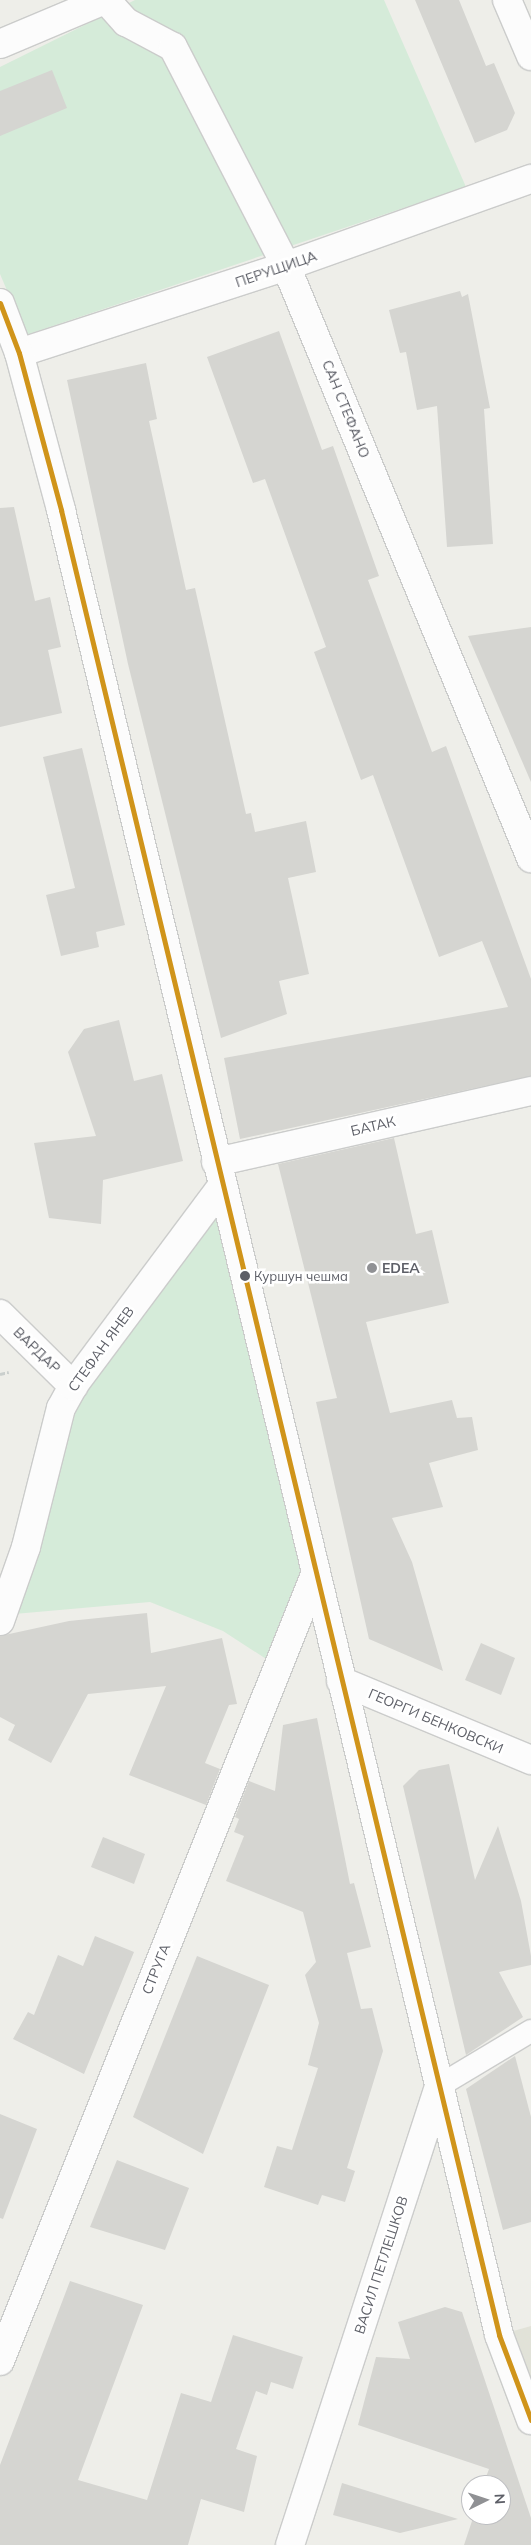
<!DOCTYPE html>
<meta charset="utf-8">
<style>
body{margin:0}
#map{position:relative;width:531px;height:2545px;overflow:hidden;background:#eeeee9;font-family:Mulish,sans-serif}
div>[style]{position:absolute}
.education>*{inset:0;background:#e1e2d8}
.green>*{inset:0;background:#d5ebd9}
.building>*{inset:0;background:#d5d5d1}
.path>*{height:3px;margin-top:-1.5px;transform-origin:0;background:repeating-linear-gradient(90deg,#cacfcd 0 5px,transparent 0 7.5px)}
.roads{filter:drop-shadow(1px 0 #cbcccb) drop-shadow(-1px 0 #cbcccb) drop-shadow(0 1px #cbcccb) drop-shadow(0 -1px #cbcccb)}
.service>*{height:22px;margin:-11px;padding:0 11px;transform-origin:11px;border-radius:11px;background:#fcfcfc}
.minor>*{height:28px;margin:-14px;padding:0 14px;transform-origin:14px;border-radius:14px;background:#fcfcfc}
.tertiary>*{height:28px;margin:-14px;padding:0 14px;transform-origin:14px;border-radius:14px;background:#fcfcfc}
.bus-1>*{height:5px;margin:-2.5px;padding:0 2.5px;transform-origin:2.5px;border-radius:2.5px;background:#d0941a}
.dots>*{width:14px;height:14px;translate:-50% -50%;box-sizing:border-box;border:2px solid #fff;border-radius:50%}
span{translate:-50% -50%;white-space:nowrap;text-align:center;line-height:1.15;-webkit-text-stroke:5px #fff;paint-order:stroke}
.bus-label{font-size:13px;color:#5d5f67}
.left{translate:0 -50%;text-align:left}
.street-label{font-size:14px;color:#5d5f67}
.poi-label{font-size:14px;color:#5d5f67;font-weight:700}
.north{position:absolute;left:461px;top:2475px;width:50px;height:50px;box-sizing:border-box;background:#fff;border:1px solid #bebfc2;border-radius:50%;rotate:86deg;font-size:14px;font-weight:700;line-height:20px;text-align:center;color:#5d5f67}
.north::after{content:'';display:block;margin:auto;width:18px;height:22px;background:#909194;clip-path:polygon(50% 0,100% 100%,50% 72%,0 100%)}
</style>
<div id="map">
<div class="education">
<div style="clip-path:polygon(531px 2326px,531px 2419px,499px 2335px)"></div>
</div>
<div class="green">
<div style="clip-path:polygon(135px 0,384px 0,466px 187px,26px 335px,0 274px,0 67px)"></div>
<div style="clip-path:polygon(222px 1186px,314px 1577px,277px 1666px,223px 1631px,150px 1602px,3px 1615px,61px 1408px)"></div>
</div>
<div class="building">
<div style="clip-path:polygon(415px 0,459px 0,486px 66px,494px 63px,515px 113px,507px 130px,475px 143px)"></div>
<div style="clip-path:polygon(52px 70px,67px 108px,0 136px,0 91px)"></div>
<div style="clip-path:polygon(460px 291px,462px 297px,468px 294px,490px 408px,484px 409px,493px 544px,447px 547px,437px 406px,417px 410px,406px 352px,400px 353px,389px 310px)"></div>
<div style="clip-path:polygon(279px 331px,322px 450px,333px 446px,379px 576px,368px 580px,432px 752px,446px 746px,531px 979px,531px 1076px,240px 1139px,224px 1058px,508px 1007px,482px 941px,439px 957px,373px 775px,361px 780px,314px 652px,326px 647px,265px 479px,253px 483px,207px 357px)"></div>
<div style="clip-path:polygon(146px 363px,157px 419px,149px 421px,186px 590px,195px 588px,246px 814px,251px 813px,255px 832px,306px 821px,316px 872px,288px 878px,309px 974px,279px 981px,287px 1014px,221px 1038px,128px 664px,67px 380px)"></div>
<div style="clip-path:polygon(14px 507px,35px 601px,50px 597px,61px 647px,48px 650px,62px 713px,0 727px,0 508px)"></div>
<div style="clip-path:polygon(531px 627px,531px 782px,468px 636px)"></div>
<div style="clip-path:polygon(82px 748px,125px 925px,96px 932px,99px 947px,61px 956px,46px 895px,75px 888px,43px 757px)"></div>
<div style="clip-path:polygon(119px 1020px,134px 1081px,162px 1074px,183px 1161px,103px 1180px,101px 1224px,49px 1218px,34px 1143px,96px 1136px,68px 1052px,84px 1029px)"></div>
<div style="clip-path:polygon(394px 1138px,416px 1234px,432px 1230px,449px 1303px,366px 1322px,390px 1413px,452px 1400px,457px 1418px,472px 1417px,478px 1450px,429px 1463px,443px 1507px,392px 1518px,412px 1562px,443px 1671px,369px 1639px,316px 1402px,337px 1398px,278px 1164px)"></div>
<div style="clip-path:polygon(147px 1613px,151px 1653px,222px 1638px,237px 1704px,229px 1705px,205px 1763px,220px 1769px,206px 1805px,129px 1775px,166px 1686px,88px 1694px,51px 1763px,8px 1740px,15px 1725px,0 1717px,0 1636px,69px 1621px)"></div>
<div style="clip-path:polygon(481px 1643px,515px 1658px,501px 1695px,465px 1680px)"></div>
<div style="clip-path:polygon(317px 1718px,350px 1884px,354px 1883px,371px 1947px,347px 1953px,361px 2009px,372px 2008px,383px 2051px,347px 2168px,355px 2171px,345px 2202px,322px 2195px,318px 2205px,264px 2187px,277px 2146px,292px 2150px,318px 2068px,308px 2065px,319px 2023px,305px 1975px,316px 1962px,303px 1912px,226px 1881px,244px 1836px,234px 1832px,239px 1819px,235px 1817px,249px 1781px,275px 1791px,283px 1725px)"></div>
<div style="clip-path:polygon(449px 1764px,475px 1880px,498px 1826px,521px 1901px,531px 1956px,531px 1965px,499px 1972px,523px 2017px,466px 2055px,403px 1786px,419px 1770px)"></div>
<div style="clip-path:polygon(103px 1837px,145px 1854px,134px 1884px,91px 1867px)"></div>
<div style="clip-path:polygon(95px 1936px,134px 1952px,84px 2074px,13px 2039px,28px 2012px,34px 2015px,58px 1955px,83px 1966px)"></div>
<div style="clip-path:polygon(197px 1956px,269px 1985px,203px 2154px,133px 2117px)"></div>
<div style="clip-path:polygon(515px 2056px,531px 2117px,531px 2222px,503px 2230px,466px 2089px)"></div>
<div style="clip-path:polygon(0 2114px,37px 2129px,3px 2219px,0 2218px)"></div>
<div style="clip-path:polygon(117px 2160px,189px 2188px,165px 2250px,90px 2227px)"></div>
<div style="clip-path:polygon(70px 2281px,143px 2305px,78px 2480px,147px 2500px,181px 2393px,211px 2402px,233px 2335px,303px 2357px,293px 2389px,271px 2382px,267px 2395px,256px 2391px,236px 2449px,257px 2456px,244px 2512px,201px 2499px,188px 2545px,0 2545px,0 2465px)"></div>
<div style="clip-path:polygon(445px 2307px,462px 2312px,531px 2518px,531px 2545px,464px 2545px,474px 2515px,501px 2515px,501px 2485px,483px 2485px,489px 2469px,358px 2425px,376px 2357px,410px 2359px,398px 2322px)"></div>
<div style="clip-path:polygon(342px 2483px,458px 2519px,400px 2533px,333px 2515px)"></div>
</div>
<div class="path">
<div style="left:0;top:1374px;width:9px;rotate:-13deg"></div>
</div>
<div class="roads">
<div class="service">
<div style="left:439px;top:2086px;width:107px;rotate:-30.9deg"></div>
</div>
<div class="minor">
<div style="left:106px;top:0;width:30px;rotate:48deg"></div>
<div style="left:126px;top:22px;width:53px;rotate:28deg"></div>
<div style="left:173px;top:47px;width:246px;rotate:62.7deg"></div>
<div style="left:286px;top:266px;width:641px;rotate:67.52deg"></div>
<div style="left:507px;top:0;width:61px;rotate:66.8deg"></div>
<div style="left:0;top:44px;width:113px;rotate:-22.9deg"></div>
<div style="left:19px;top:353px;width:281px;rotate:-18deg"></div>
<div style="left:286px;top:266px;width:260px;rotate:-19.6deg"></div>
<div style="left:216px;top:1162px;width:323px;rotate:-12.7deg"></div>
<div style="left:0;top:1314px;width:103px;rotate:44.6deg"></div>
<div style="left:0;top:1621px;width:78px;rotate:-70.6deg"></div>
<div style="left:26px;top:1547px;width:143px;rotate:-75.9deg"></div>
<div style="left:61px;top:1408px;width:25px;rotate:-61deg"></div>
<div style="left:73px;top:1386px;width:249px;rotate:-53.3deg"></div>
<div style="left:341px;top:1681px;width:206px;rotate:22.6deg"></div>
<div style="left:0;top:2361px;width:845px;rotate:-68.17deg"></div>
<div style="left:290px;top:2545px;width:483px;rotate:-72deg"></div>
</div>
<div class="tertiary">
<div style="left:0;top:303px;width:53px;rotate:69.2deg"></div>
<div style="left:19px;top:353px;width:163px;rotate:75deg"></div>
<div style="left:61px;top:510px;width:1877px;rotate:76.5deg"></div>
<div style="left:499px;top:2335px;width:91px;rotate:69.4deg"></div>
</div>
</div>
<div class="bus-1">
<div style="left:0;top:303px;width:53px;rotate:69.2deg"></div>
<div style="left:19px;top:353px;width:163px;rotate:75deg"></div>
<div style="left:61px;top:510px;width:1877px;rotate:76.5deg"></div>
<div style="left:499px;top:2335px;width:91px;rotate:69.4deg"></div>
</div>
<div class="dots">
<div style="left:372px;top:1268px;background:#909194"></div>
<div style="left:245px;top:1276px;background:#5d5f67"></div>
</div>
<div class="bus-label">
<span class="left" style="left:254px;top:1276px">Куршун чешма</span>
</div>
<div class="street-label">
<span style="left:276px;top:269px;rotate:-19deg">ПЕРУЩИЦА</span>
<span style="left:346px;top:409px;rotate:68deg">САН СТЕФАНО</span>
<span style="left:373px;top:1126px;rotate:-13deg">БАТАК</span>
<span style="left:101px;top:1349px;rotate:-54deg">СТЕФАН ЯНЕВ</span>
<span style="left:37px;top:1350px;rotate:44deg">ВАРДАР</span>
<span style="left:436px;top:1721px;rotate:23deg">ГЕОРГИ БЕНКОВСКИ</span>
<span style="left:156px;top:1969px;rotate:-68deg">СТРУГА</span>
<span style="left:381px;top:2265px;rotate:-72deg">ВАСИЛ ПЕТЛЕШКОВ</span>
</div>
<div class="poi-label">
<span class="left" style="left:382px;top:1268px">EDEA</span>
</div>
<div class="north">N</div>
</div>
